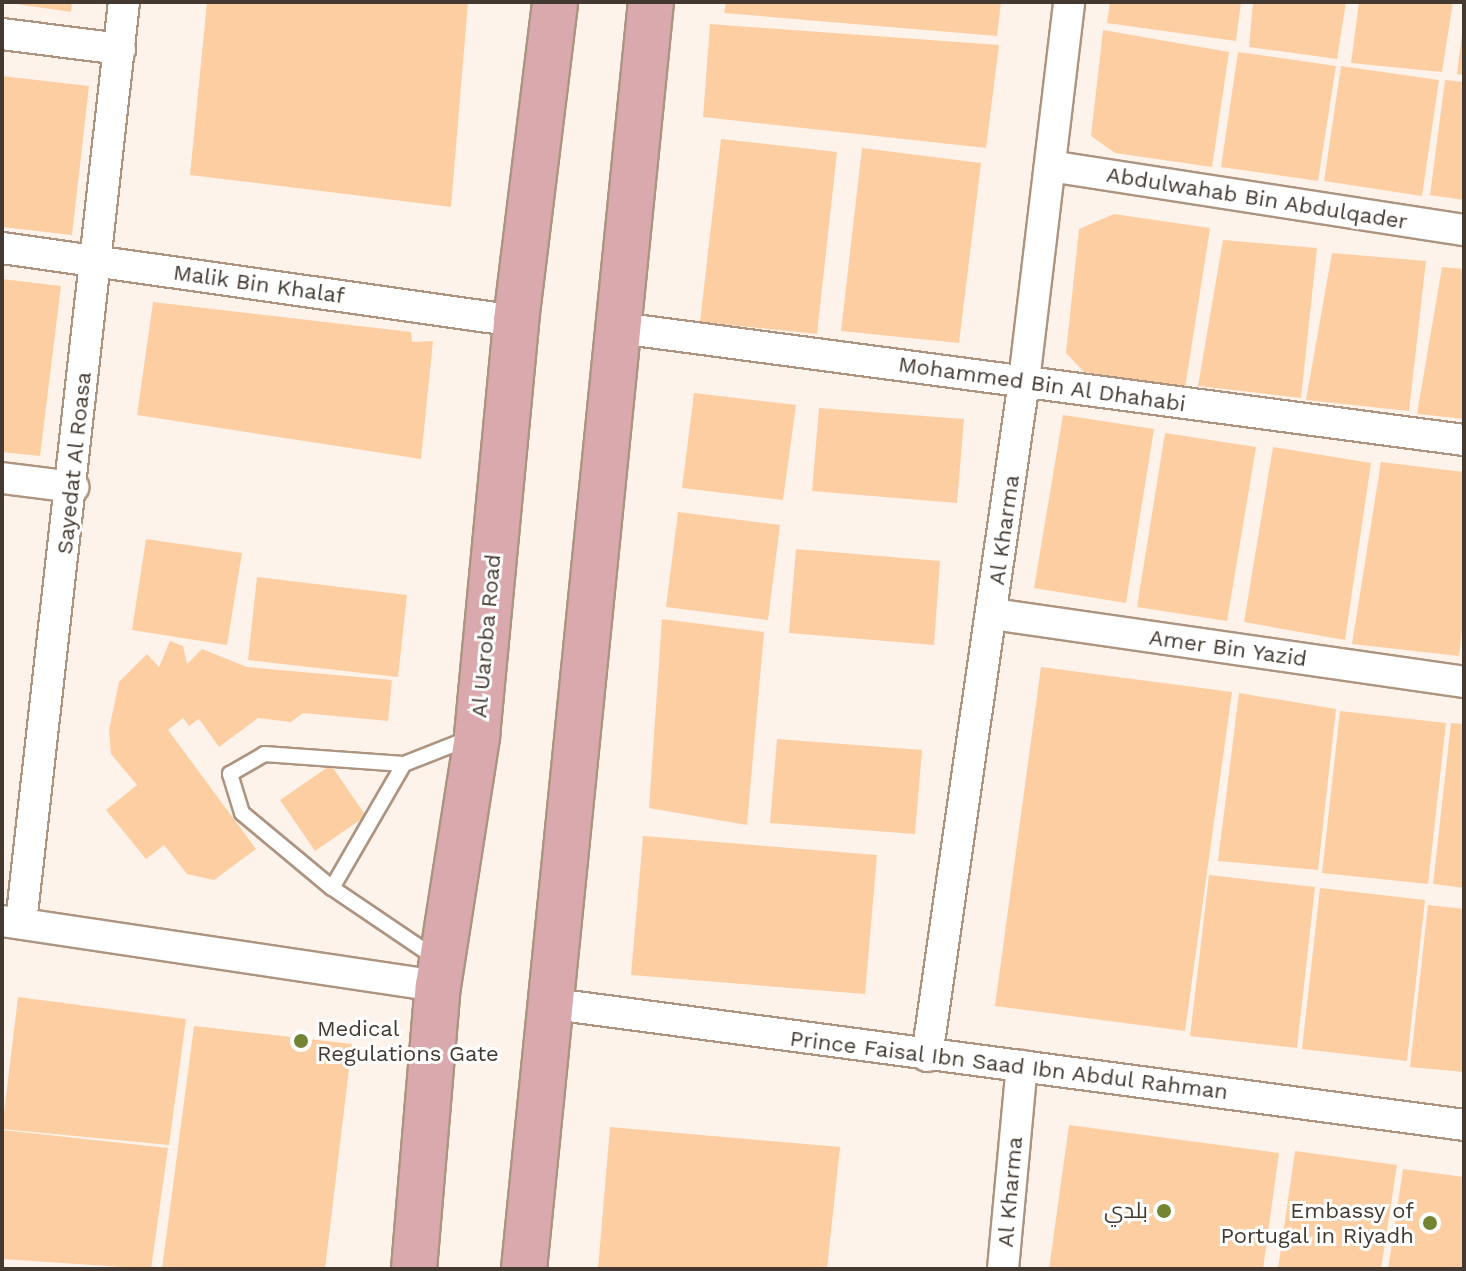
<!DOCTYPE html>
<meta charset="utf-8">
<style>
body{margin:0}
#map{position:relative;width:1466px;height:1271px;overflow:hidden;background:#fdf3ea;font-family:"Work Sans",Cairo,sans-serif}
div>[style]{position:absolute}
.building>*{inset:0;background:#fecea3}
.roads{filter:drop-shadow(2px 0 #ad9480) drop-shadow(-2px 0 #ad9480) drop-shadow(0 2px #ad9480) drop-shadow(0 -2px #ad9480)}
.service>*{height:14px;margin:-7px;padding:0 7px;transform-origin:7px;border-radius:7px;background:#fff}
.minor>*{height:30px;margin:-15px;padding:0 15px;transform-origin:15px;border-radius:15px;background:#fff}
.primary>*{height:44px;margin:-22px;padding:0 22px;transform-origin:22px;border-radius:22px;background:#daa9ad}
.dots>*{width:22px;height:22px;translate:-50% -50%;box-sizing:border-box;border:4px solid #fff;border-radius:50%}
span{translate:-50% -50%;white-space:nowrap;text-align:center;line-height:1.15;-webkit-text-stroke:6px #fff;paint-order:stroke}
.street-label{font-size:22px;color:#433930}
.poi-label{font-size:22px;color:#433930}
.left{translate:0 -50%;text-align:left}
.right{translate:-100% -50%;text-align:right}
.frame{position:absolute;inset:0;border:4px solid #433930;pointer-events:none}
</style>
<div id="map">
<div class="building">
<div style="clip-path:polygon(2px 2px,72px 2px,71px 12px)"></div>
<div style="clip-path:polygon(207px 2px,468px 2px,451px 207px,190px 175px)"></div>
<div style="clip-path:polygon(726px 2px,1001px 2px,997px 36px,724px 13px)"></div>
<div style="clip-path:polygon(1110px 2px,1241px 2px,1236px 41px,1107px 23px)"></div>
<div style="clip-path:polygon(1253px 2px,1346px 2px,1337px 59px,1249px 47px)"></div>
<div style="clip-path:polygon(1359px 2px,1453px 2px,1442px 72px,1351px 63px)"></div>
<div style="clip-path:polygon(710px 24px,999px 45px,986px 148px,703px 117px)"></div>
<div style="clip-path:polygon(1103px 30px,1229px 52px,1212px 167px,1115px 153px,1091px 136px)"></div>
<div style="clip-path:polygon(1462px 33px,1464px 33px,1464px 75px,1457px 74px)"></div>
<div style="clip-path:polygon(1238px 52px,1336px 66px,1318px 181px,1221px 167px)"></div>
<div style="clip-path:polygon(1341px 66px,1439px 80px,1422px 196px,1324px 181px)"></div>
<div style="clip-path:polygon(2px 76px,89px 86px,72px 235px,2px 227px)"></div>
<div style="clip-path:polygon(1445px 80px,1464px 82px,1464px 200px,1430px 195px)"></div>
<div style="clip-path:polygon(721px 139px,837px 152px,817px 334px,700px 322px)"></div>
<div style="clip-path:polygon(862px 148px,981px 163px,959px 343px,841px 331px)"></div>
<div style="clip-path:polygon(1114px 214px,1210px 228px,1185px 388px,1084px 372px,1066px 353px,1079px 229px)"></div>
<div style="clip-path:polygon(1223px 240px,1317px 248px,1301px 398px,1198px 386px)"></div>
<div style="clip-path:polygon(1332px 253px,1426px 261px,1409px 411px,1306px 400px)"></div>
<div style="clip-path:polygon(1442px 267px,1464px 269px,1464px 419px,1417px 414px)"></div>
<div style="clip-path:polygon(2px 279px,61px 286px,40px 456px,2px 452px)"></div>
<div style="clip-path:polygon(153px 302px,411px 332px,412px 342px,433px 341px,421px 459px,137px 415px)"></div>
<div style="clip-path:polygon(694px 393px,796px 405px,783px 500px,682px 488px)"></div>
<div style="clip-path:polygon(819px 408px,964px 419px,957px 503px,812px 491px)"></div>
<div style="clip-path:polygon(1063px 415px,1154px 429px,1126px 603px,1034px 588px)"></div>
<div style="clip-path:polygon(1165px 433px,1256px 447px,1227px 621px,1137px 607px)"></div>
<div style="clip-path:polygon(1273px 447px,1371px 463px,1345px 640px,1244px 622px)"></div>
<div style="clip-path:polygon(1381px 462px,1464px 472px,1464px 615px,1459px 656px,1352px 644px)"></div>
<div style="clip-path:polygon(678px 512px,780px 525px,768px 620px,666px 607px)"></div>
<div style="clip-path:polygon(146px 539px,242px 553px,227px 645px,132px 630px)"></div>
<div style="clip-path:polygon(796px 549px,940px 561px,934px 645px,789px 633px)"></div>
<div style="clip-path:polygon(257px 577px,407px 595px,398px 677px,248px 660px)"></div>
<div style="clip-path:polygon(662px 619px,764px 632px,747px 825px,649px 808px)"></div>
<div style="clip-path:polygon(170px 641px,183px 646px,187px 664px,202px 649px,247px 667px,392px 680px,388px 721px,303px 713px,291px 722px,258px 718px,219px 747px,199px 719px,189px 726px,183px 718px,168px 730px,256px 849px,214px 880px,187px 874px,164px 845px,146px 859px,106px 810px,137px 785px,111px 754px,109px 730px,119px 682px,147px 654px,159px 667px)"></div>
<div style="clip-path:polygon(1041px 667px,1232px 692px,1185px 1031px,995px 1006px)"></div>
<div style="clip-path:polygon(1239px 693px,1336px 709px,1318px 870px,1218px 861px)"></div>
<div style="clip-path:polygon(1340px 711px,1446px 723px,1428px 884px,1322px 873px)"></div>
<div style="clip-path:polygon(1451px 723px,1464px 724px,1464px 888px,1433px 884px)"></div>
<div style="clip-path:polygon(777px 739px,922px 750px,915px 834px,770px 823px)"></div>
<div style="clip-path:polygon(331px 765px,366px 816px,315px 851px,280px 800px)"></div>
<div style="clip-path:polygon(643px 836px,877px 855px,865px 994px,631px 975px)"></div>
<div style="clip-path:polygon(1209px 875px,1315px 887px,1297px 1048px,1190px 1036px)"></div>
<div style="clip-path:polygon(1320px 888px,1425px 900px,1407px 1061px,1302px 1049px)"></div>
<div style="clip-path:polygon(1428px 905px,1464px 909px,1464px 1072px,1410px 1067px)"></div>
<div style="clip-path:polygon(18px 997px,186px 1019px,169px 1145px,2px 1129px)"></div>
<div style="clip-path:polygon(194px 1026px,352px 1044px,325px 1269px,162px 1269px)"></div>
<div style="clip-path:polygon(1069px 1125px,1279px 1153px,1263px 1269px,1049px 1269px)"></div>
<div style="clip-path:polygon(610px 1127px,840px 1147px,827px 1269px,598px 1269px)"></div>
<div style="clip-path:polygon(2px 1130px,168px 1148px,151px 1269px,2px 1259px)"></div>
<div style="clip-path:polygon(1295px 1151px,1397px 1165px,1381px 1269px,1278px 1269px)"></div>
<div style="clip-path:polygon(1403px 1169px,1464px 1177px,1464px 1269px,1388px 1269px)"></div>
</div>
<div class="roads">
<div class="service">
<div style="left:332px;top:888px;width:143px;rotate:-59.9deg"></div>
<div style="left:437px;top:959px;width:127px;rotate:-145.9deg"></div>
<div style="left:332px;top:888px;width:117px;rotate:-140.2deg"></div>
<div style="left:242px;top:813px;width:41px;rotate:-107.1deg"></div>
<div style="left:230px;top:774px;width:39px;rotate:-30deg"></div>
<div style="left:264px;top:754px;width:140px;rotate:4.1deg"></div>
<div style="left:404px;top:764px;width:71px;rotate:-21.5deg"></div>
</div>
<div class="minor">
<div style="left:2px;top:34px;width:119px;rotate:7.2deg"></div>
<div style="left:1050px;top:166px;width:419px;rotate:8.8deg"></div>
<div style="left:2px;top:248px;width:519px;rotate:8.08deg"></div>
<div style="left:620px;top:328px;width:851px;rotate:7.56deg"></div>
<div style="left:2px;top:478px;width:72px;rotate:7.2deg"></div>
<div style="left:993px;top:614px;width:476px;rotate:8.2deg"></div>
<div style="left:2px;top:921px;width:441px;rotate:8.5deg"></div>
<div style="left:21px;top:923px;width:927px;rotate:-83.62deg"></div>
<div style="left:554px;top:1004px;width:918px;rotate:7.57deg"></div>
<div style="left:927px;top:1056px;width:682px;rotate:-81.82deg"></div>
<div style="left:1024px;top:381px;width:382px;rotate:-83.2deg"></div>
<div style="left:1003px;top:1269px;width:204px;rotate:-84.7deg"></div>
</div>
<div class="primary">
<div style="left:414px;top:1269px;width:284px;rotate:-85.2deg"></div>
<div style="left:438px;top:986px;width:253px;rotate:-81.1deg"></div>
<div style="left:477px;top:736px;width:417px;rotate:-84.6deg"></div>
<div style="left:516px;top:321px;width:321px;rotate:-83deg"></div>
<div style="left:524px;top:1269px;width:1273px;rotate:-84.28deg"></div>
</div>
</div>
<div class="dots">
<div style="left:301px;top:1041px;background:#738433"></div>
<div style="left:1164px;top:1211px;background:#738433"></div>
<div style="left:1430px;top:1223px;background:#738433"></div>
</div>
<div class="street-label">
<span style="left:1257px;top:198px;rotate:9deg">Abdulwahab Bin Abdulqader</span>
<span style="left:259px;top:284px;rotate:8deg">Malik Bin Khalaf</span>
<span style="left:1042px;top:384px;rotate:8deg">Mohammed Bin Al Dhahabi</span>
<span style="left:74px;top:463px;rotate:-84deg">Sayedat Al Roasa</span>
<span style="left:1004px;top:530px;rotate:-82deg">Al Kharma</span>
<span style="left:486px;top:636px;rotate:-85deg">Al Uaroba Road</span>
<span style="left:1228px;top:648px;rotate:8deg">Amer Bin Yazid</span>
<span style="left:1009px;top:1065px;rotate:7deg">Prince Faisal Ibn Saad Ibn Abdul Rahman</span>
<span style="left:1010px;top:1192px;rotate:-85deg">Al Kharma</span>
</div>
<div class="poi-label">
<span class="left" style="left:317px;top:1041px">Medical<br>Regulations Gate</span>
<span class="right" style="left:1414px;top:1223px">Embassy of<br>Portugal in Riyadh</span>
<span class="right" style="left:1148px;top:1211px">بلدي</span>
</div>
<div class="frame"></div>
</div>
